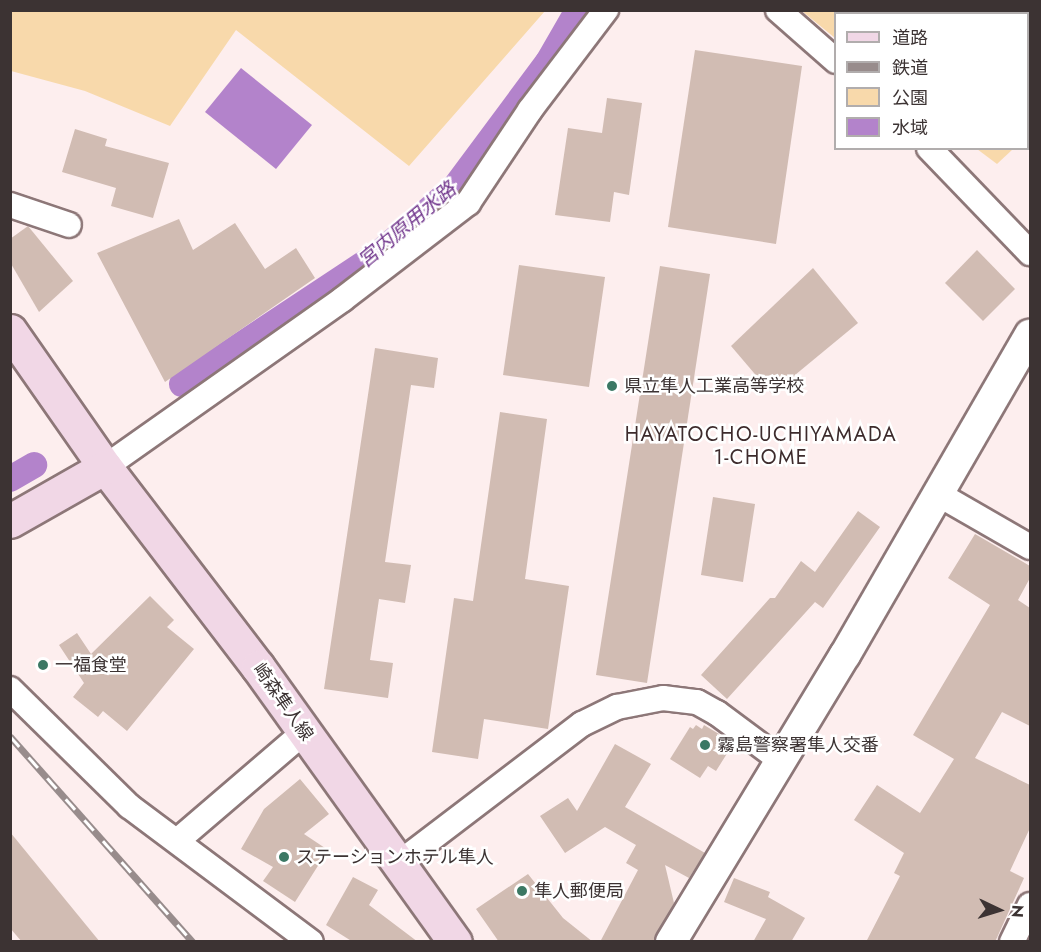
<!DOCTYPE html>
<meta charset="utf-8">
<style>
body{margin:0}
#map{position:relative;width:1041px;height:952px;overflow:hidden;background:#fdeeee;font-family:Jost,"Noto Sans JP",sans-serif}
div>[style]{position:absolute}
.green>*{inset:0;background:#f8d9ab}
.water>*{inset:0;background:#b383cb}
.canal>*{height:26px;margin:-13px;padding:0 13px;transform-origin:13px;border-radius:13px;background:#b383cb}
.building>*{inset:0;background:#d1bcb3}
.roads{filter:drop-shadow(2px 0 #8d7778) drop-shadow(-2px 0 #8d7778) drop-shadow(0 2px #8d7778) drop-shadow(0 -2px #8d7778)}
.minor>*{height:24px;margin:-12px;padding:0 12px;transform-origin:12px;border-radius:12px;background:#fff}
.tertiary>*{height:30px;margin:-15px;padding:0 15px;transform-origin:15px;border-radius:15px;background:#fff}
.secondary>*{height:33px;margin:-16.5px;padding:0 16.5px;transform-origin:16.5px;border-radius:16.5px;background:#f1d7e6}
.rail>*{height:7px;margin-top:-3.5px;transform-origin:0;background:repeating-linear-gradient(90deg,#fff 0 14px,#988c8c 0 28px);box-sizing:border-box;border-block:2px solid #988c8c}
.dots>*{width:16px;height:16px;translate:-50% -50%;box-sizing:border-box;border:3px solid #fff;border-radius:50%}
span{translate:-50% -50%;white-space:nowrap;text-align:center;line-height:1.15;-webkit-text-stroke:5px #fff;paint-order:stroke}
.poi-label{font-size:18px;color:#3c3333}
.left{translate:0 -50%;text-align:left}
.street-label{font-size:18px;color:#3c3333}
.water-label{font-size:20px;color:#71368c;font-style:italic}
.neighbourhood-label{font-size:20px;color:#3d2b2c;letter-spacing:1.5px}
.frame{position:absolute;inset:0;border:12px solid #3c3333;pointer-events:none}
.legend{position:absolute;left:834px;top:12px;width:195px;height:138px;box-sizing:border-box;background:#fff;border:2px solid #b1adad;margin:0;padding:8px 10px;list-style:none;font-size:18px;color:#3c3333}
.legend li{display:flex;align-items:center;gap:12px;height:30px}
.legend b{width:30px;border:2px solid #b1adad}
.north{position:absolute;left:969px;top:880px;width:60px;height:60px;-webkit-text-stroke:4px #fff;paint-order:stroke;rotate:94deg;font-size:16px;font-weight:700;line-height:24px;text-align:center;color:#3c3333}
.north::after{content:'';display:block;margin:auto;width:21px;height:27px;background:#3c3333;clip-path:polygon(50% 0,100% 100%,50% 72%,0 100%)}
</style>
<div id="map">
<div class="green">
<div style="clip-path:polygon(11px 11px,11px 10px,545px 11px,409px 166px,236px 30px,170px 126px,85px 91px,11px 71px)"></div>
<div style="clip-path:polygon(802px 11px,1030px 11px,1030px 132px,1028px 135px,1028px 14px,836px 14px,835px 38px)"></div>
<div style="clip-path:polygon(977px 149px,1013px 148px,1013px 149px,997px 164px)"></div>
</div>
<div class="water">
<div style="clip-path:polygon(241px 68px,312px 125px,276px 169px,205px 112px)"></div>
</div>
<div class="canal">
<div style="left:182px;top:384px;width:234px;rotate:-33.5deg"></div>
<div style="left:377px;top:255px;width:103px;rotate:-41.1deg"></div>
<div style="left:455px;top:187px;width:156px;rotate:-53.4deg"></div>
<div style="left:548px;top:62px;width:60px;rotate:-60deg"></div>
<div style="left:10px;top:479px;width:28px;rotate:-30deg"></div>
</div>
<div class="building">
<div style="clip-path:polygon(695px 50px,802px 66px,776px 244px,668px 227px)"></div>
<div style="clip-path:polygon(607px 98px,642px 103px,629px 195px,614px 192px,610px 222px,555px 215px,568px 128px,602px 133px)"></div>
<div style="clip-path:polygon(75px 129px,107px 139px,105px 146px,169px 163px,153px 218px,111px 206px,116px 188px,62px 172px)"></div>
<div style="clip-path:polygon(179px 219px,193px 250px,235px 223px,265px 269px,296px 248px,315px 278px,165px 382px,97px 253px)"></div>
<div style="clip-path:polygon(28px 226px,73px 281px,39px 312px,10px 262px,10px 239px)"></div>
<div style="clip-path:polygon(977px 250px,1015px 289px,983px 321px,945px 283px)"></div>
<div style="clip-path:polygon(519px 265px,605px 277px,589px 387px,503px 375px)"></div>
<div style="clip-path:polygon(660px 266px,710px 274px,647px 683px,596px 675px)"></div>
<div style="clip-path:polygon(813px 268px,858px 323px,772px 394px,731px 346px)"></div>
<div style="clip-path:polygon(375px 348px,438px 358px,434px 388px,411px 385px,385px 562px,411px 565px,405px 603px,379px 599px,370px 660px,393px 663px,388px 698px,324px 689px)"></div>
<div style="clip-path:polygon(500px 412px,547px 419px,525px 579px,569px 586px,548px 729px,484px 719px,478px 759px,432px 752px,454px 598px,473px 601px)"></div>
<div style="clip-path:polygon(713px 497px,755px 504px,743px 582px,701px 575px)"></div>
<div style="clip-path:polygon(858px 511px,880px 527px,823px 608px,815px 602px,727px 699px,701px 675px,770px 598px,775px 598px,801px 561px,815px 572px)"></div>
<div style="clip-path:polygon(975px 534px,1030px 566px,1030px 578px,1018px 600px,1030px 608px,1030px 726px,1002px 712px,975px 758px,1030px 785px,1030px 828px,1010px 871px,1024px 878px,995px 942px,866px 942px,900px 876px,894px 873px,904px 853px,854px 820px,877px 785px,920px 813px,954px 759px,913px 735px,990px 605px,948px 578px)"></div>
<div style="clip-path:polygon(150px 596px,174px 620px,167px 627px,194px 649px,127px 731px,103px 711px,98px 717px,73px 697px,84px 683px,59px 645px,77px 633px,91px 654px)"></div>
<div style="clip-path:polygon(696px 725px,702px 729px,704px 725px,719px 734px,717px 745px,728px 752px,716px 771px,708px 766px,700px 778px,670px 759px,690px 727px,693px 729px)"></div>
<div style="clip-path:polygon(615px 744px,651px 764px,625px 807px,705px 853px,689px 878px,665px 865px,674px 903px,654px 942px,600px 942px,638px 870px,626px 863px,636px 845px,605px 827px,565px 853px,540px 816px,568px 798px,577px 811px)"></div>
<div style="clip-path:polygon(300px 779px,329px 814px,304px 834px,328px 850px,295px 902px,263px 881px,273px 867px,241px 849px,264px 809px)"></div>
<div style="clip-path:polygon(10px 832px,100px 942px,22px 942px,10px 928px)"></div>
<div style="clip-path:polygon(528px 874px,563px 918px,593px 942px,499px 942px,476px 909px)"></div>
<div style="clip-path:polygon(353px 877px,378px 890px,369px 905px,418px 942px,353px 942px,326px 925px)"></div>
<div style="clip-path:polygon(734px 878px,770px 892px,768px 897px,805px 918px,791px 942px,753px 942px,766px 919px,724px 902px)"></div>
</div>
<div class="roads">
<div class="minor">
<div style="left:778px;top:10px;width:77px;rotate:41.3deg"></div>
<div style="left:929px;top:148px;width:146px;rotate:46.1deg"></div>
<div style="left:10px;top:205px;width:62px;rotate:18.7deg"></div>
<div style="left:105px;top:467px;width:291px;rotate:-35.2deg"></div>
<div style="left:343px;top:299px;width:158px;rotate:-37.5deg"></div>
<div style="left:468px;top:203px;width:112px;rotate:-56.3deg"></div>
<div style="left:530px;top:110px;width:126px;rotate:-52.8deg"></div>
<div style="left:938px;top:494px;width:106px;rotate:29.9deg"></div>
<div style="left:10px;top:689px;width:167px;rotate:44.5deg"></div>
<div style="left:129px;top:806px;width:227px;rotate:36.8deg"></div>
<div style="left:177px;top:841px;width:167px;rotate:-40.6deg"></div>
<div style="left:398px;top:864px;width:231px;rotate:-37.3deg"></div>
<div style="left:582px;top:724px;width:39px;rotate:-26deg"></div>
<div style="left:617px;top:707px;width:47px;rotate:-11.1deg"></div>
<div style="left:663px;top:698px;width:34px;rotate:7deg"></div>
<div style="left:697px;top:702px;width:23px;rotate:29deg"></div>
<div style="left:717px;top:713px;width:77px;rotate:36.6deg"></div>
<div style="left:1012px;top:942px;width:41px;rotate:-64.1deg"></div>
</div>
<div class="tertiary">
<div style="left:671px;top:942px;width:336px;rotate:-58.8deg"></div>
<div style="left:845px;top:655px;width:370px;rotate:-60deg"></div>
</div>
<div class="secondary">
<div style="left:10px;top:331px;width:166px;rotate:55.1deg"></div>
<div style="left:105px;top:467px;width:252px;rotate:52.6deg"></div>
<div style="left:258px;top:667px;width:338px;rotate:54.4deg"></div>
<div style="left:10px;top:521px;width:109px;rotate:-29.6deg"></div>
</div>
</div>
<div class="rail">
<div style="left:10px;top:736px;width:276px;rotate:48.4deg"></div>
</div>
<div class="dots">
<div style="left:612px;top:386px;background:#3b7864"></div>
<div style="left:43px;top:665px;background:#3b7864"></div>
<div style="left:705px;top:745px;background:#3b7864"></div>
<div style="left:284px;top:857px;background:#3b7864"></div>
<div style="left:522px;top:891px;background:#3b7864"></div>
</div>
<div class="poi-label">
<span class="left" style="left:624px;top:386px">県立隼人工業高等学校</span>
<span class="left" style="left:55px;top:665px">一福食堂</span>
<span class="left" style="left:717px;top:745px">霧島警察署隼人交番</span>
<span class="left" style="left:296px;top:857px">ステーションホテル隼人</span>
<span class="left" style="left:534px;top:891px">隼人郵便局</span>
</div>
<div class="street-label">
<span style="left:283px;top:702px;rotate:55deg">崎森隼人線</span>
</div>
<div class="water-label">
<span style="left:407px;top:225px;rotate:-40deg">宮内原用水路</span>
</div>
<div class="neighbourhood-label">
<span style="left:761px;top:446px">HAYATOCHO-UCHIYAMADA<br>1-CHOME</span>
</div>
<div class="frame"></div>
<ul class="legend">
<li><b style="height:8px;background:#f1d7e6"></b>道路</li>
<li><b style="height:8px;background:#988c8c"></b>鉄道</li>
<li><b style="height:16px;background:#f8d9ab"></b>公園</li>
<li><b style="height:16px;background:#b383cb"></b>水域</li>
</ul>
<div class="north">N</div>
</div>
